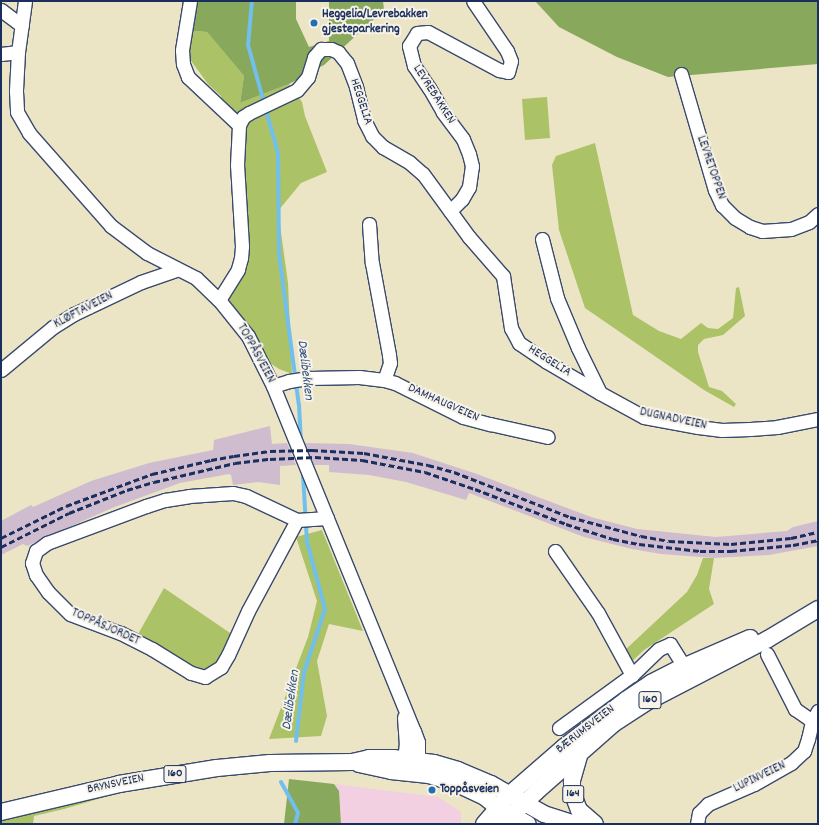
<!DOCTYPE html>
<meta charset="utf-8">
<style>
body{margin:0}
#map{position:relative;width:819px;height:825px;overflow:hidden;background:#ebe4c5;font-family:Dekko,sans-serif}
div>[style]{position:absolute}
.built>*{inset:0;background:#f2cfe1}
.industrial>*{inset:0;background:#cfbdcf}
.green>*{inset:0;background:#abc267}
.forest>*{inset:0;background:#88a85c}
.stream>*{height:4px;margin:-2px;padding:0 2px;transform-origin:2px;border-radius:2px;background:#71bfec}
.roads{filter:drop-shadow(1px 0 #3a4a6d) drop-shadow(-1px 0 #3a4a6d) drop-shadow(0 1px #3a4a6d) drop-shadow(0 -1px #3a4a6d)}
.minor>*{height:13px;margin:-6.5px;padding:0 6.5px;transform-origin:6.5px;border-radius:6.5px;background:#fff}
.major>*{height:16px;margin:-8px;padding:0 8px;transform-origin:8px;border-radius:8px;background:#fff}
.rail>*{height:3px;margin-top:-1.5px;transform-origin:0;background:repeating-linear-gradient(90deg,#1b2f5e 0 6px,transparent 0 9px)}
.dots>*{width:11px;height:11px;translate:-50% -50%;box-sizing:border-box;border:2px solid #f7f3e8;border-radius:50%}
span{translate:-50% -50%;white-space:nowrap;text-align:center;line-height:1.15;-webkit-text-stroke:4px #f7f3e8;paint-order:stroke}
.shield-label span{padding:1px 3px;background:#f7f3e8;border:1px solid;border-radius:3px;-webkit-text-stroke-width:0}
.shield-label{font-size:12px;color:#1b2f5e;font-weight:700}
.poi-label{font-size:13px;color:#1b2f5e;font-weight:700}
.left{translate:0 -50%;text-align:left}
.street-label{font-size:13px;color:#1b2f5e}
.water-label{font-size:14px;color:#305382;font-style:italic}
.frame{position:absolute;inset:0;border:2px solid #1b2f5e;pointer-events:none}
</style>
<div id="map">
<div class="built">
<div style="clip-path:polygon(334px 784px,438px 797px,461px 812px,461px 824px,341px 824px,339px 791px)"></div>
</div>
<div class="industrial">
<div style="clip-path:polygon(270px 426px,272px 444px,287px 443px,296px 465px,280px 466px,280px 485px,258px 482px,233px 485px,231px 475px,229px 474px,180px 483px,112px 508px,27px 546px,23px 544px,1px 555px,1px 521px,31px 505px,33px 507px,91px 481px,149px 463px,213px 450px,214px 440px)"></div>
<div style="clip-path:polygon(305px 443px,349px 444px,413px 453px,477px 474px,591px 517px,637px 529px,716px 537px,787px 531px,793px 527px,818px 521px,818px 546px,769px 555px,714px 558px,661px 554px,632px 549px,584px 537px,469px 493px,466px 500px,406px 482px,369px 475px,329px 472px,329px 465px,314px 465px)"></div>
</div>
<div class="green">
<div style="clip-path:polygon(184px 30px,207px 32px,244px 76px,240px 103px,289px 84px,302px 102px,305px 116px,327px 172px,301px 183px,278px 211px,288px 283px,292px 374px,279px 369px,270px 363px,229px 300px,248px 266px,237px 113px,222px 103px,221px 96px,208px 84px,186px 54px)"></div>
<div style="clip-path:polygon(547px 97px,550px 138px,525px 140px,522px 99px)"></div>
<div style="clip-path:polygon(595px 143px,633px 315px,659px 331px,681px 339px,701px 323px,708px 328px,718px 329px,733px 318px,736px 288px,739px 287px,745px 316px,723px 335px,704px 339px,698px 345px,698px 352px,709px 387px,722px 391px,736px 404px,734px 407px,704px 390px,585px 308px,559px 230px,552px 165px,556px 156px)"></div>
<div style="clip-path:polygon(322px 530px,363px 631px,329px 624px,317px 661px,327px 716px,321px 736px,269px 739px,308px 637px,317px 601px,296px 537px)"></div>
<div style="clip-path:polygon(703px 558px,714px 558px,709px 589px,714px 604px,644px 650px,629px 664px,624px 651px,687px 592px,697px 575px)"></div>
<div style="clip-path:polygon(164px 588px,233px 635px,212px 671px,196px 671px,137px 636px)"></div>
<div style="clip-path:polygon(115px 792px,115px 794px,64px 809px,34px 816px,33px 824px,1px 824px,1px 820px)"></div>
</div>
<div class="forest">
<div style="clip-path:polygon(190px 1px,296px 1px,296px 19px,309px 47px,329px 41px,329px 1px,383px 1px,384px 10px,324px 65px,289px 84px,240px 103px,244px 76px,207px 32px,184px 30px)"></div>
<div style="clip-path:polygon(535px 1px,818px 1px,818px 64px,668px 77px,617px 57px,559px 27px)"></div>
<div style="clip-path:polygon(289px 779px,334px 784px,339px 791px,341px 824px,284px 824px)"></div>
</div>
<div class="stream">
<div style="left:252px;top:1px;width:44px;rotate:95.2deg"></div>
<div style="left:248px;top:45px;width:112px;rotate:74.5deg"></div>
<div style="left:278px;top:153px;width:101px;rotate:89.4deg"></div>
<div style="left:279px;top:254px;width:152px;rotate:82.5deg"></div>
<div style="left:299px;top:405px;width:36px;rotate:87deg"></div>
<div style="left:296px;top:741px;width:69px;rotate:-83.4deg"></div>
<div style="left:304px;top:672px;width:66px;rotate:-71.6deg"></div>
<div style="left:325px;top:609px;width:69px;rotate:-105deg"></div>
<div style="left:307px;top:542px;width:68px;rotate:-93.4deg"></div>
<div style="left:281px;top:782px;width:35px;rotate:61deg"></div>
<div style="left:298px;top:813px;width:11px;rotate:105deg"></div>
</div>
<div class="roads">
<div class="minor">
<div style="left:25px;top:1px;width:51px;rotate:97.8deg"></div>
<div style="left:18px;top:52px;width:39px;rotate:93deg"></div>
<div style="left:16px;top:91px;width:21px;rotate:87deg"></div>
<div style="left:17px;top:112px;width:24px;rotate:60deg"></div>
<div style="left:29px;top:133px;width:124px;rotate:48.6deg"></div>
<div style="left:111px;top:226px;width:45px;rotate:36.9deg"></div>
<div style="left:147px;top:253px;width:55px;rotate:27deg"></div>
<div style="left:196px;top:278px;width:32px;rotate:44deg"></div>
<div style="left:219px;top:300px;width:46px;rotate:51.1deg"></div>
<div style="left:248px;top:336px;width:56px;rotate:63.4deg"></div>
<div style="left:273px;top:386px;width:373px;rotate:67.8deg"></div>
<div style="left:414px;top:731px;width:12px;rotate:70deg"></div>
<div style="left:418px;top:742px;width:19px;rotate:90deg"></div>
<div style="left:418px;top:761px;width:9px;rotate:117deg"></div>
<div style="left:190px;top:1px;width:50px;rotate:99.3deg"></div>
<div style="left:182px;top:50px;width:14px;rotate:86deg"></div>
<div style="left:183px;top:64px;width:14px;rotate:69deg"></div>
<div style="left:188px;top:77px;width:70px;rotate:43.3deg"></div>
<div style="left:1px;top:10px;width:26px;rotate:37deg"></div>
<div style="left:1px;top:54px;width:17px;rotate:-7deg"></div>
<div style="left:681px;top:74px;width:121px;rotate:73.7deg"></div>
<div style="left:715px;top:190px;width:17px;rotate:65deg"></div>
<div style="left:722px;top:205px;width:18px;rotate:45deg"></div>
<div style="left:735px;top:218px;width:17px;rotate:31deg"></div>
<div style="left:750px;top:227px;width:13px;rotate:18deg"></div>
<div style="left:762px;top:231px;width:29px;rotate:-4deg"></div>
<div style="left:791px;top:229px;width:19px;rotate:-21deg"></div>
<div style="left:809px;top:222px;width:12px;rotate:-42deg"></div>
<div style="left:450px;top:211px;width:17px;rotate:-45deg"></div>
<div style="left:462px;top:199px;width:14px;rotate:-60deg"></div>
<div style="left:469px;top:187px;width:21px;rotate:-82deg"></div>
<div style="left:472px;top:166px;width:12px;rotate:-104deg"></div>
<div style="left:469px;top:154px;width:16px;rotate:-112deg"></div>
<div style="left:463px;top:139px;width:34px;rotate:-127deg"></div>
<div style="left:443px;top:112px;width:28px;rotate:-120deg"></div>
<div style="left:429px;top:88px;width:27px;rotate:-124deg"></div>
<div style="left:414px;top:66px;width:21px;rotate:-104deg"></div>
<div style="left:409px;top:46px;width:15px;rotate:-58deg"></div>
<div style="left:417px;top:33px;width:11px;rotate:-5deg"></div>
<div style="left:428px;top:32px;width:81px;rotate:28.2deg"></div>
<div style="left:499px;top:70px;width:9px;rotate:13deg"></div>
<div style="left:508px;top:72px;width:11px;rotate:-75deg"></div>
<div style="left:511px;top:61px;width:11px;rotate:-112deg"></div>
<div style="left:507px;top:51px;width:60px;rotate:-124.2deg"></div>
<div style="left:369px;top:224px;width:39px;rotate:86deg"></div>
<div style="left:372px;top:263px;width:94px;rotate:79.5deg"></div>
<div style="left:389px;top:355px;width:8px;rotate:83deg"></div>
<div style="left:390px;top:363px;width:18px;rotate:109deg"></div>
<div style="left:542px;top:239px;width:61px;rotate:75.7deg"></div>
<div style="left:557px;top:298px;width:54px;rotate:67.2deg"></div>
<div style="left:578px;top:348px;width:50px;rotate:63.9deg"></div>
<div style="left:600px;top:393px;width:50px;rotate:28.6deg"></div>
<div style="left:644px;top:417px;width:55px;rotate:10.5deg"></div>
<div style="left:698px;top:427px;width:24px;rotate:7deg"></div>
<div style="left:722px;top:430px;width:28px;rotate:-2deg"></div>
<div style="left:750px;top:429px;width:27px;rotate:-4deg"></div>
<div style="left:777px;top:427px;width:42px;rotate:-11deg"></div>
<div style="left:219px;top:300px;width:36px;rotate:-58deg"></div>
<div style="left:238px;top:269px;width:11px;rotate:-75deg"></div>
<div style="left:241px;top:258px;width:12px;rotate:-85deg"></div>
<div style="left:242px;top:246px;width:81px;rotate:-93.5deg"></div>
<div style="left:237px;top:165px;width:40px;rotate:-87.1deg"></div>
<div style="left:239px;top:125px;width:9px;rotate:-63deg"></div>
<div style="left:243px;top:117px;width:7px;rotate:-34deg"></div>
<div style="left:249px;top:113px;width:53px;rotate:-25.6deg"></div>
<div style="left:297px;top:90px;width:17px;rotate:-50deg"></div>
<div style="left:308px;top:77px;width:21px;rotate:-73deg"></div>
<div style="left:314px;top:57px;width:11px;rotate:-49deg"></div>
<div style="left:321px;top:49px;width:10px"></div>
<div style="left:331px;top:49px;width:8px;rotate:23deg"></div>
<div style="left:338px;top:52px;width:14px;rotate:51deg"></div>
<div style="left:347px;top:63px;width:26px;rotate:69deg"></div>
<div style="left:356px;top:87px;width:34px;rotate:76deg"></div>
<div style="left:364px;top:120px;width:18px;rotate:63deg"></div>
<div style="left:372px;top:136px;width:16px;rotate:45deg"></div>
<div style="left:383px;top:147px;width:30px;rotate:30deg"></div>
<div style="left:409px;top:162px;width:18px;rotate:41deg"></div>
<div style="left:423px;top:174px;width:78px;rotate:53.9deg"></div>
<div style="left:469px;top:237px;width:52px;rotate:48.9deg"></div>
<div style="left:503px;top:276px;width:53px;rotate:81.3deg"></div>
<div style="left:511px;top:328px;width:17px;rotate:62deg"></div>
<div style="left:519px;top:343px;width:34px;rotate:34deg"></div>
<div style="left:547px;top:362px;width:61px;rotate:30.3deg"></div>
<div style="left:1px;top:370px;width:67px;rotate:-39.6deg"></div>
<div style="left:53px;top:327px;width:25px;rotate:-32deg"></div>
<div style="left:74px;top:314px;width:74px;rotate:-25.5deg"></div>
<div style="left:141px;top:282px;width:39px;rotate:-19deg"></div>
<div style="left:273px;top:386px;width:17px;rotate:-17deg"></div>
<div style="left:289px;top:381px;width:20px;rotate:-9deg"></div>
<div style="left:309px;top:378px;width:50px;rotate:-1.1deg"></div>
<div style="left:359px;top:377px;width:25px;rotate:7deg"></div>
<div style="left:384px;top:380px;width:11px;rotate:15deg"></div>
<div style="left:395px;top:383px;width:76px;rotate:26.6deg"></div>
<div style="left:463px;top:417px;width:28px;rotate:15deg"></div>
<div style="left:490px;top:424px;width:59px;rotate:12.6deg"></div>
<div style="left:297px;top:520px;width:103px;rotate:118.3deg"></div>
<div style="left:248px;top:611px;width:48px;rotate:114.4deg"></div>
<div style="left:228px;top:655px;width:14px;rotate:120deg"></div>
<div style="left:221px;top:667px;width:19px;rotate:148deg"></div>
<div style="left:205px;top:677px;width:15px;rotate:-164deg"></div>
<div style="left:191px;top:673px;width:46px;rotate:-148.4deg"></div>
<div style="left:152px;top:649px;width:36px;rotate:-153deg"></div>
<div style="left:120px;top:633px;width:53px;rotate:-159.2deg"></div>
<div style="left:70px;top:614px;width:31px;rotate:-135deg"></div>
<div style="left:48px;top:592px;width:21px;rotate:-125deg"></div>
<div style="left:36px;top:575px;width:13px;rotate:-108deg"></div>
<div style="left:32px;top:563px;width:13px;rotate:-72deg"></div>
<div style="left:36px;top:551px;width:14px;rotate:-36deg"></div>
<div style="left:47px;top:543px;width:106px;rotate:-20.5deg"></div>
<div style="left:146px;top:506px;width:20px;rotate:-18deg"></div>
<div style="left:165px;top:500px;width:24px;rotate:-9deg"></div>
<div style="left:189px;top:496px;width:44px;rotate:-3.9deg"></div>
<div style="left:233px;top:493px;width:13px;rotate:13deg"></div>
<div style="left:246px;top:496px;width:56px;rotate:25.2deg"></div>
<div style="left:297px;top:520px;width:30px;rotate:-4deg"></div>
<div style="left:555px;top:551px;width:75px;rotate:55.3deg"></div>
<div style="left:598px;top:613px;width:71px;rotate:61.3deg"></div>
<div style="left:767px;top:654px;width:62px;rotate:63deg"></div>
<div style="left:795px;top:709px;width:21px;rotate:35deg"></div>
<div style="left:404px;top:717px;width:26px;rotate:86deg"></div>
<div style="left:406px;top:743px;width:16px;rotate:97deg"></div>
<div style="left:404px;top:759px;width:10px;rotate:61deg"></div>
<div style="left:559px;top:728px;width:90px;rotate:-36deg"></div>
<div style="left:632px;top:675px;width:37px;rotate:-44deg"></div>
<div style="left:659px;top:649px;width:12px;rotate:-24deg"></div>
<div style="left:670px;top:644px;width:36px;rotate:58deg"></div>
<div style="left:697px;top:824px;width:11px;rotate:-80deg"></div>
<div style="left:699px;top:813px;width:13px;rotate:-45deg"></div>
<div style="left:708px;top:804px;width:50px;rotate:-23.5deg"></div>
<div style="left:754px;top:784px;width:43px;rotate:-29.6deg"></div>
<div style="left:791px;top:763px;width:18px;rotate:-43deg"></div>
<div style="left:804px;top:751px;width:13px;rotate:-72deg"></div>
<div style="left:808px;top:739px;width:18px;rotate:-77deg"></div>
<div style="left:812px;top:721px;width:12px;rotate:-59deg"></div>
</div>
<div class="major">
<div style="left:579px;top:756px;width:26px;rotate:106deg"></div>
<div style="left:572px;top:781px;width:11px;rotate:90deg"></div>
<div style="left:572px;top:792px;width:19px;rotate:69deg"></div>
<div style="left:579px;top:810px;width:21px;rotate:41deg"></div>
<div style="left:359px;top:764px;width:33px;rotate:12deg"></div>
<div style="left:391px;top:771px;width:38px;rotate:6deg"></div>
<div style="left:429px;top:775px;width:27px;rotate:17deg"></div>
<div style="left:455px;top:783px;width:33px;rotate:25deg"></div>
<div style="left:485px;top:797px;width:16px;rotate:40deg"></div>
<div style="left:497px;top:807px;width:35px;rotate:29deg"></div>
<div style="left:1px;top:812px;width:121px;rotate:-13.3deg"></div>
<div style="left:119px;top:784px;width:99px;rotate:-9.3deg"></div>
<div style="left:217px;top:768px;width:53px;rotate:-5.4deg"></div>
<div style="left:270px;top:763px;width:82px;rotate:-0.7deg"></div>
<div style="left:352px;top:762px;width:17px;rotate:-13deg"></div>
<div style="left:369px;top:758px;width:24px"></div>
<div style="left:393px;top:758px;width:41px;rotate:7deg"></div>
<div style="left:434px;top:763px;width:25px;rotate:16deg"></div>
<div style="left:458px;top:770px;width:36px;rotate:23deg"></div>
<div style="left:491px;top:784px;width:61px;rotate:29.5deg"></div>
<div style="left:544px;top:814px;width:33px;rotate:18deg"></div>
<div style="left:484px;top:824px;width:40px;rotate:-49deg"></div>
<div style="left:510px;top:794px;width:72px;rotate:-41deg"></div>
<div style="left:564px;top:747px;width:78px;rotate:-37.2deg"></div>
<div style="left:626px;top:700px;width:30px;rotate:-34deg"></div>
<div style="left:651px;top:683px;width:38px;rotate:-27deg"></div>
<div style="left:685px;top:666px;width:71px;rotate:-23.3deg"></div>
<div style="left:503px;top:824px;width:46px;rotate:-44.1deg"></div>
<div style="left:536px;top:792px;width:103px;rotate:-41.4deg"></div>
<div style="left:613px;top:724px;width:38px;rotate:-33deg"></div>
<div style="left:645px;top:703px;width:139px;rotate:-27.5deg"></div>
<div style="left:768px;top:639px;width:58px;rotate:-31deg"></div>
</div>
</div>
<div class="rail">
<div style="left:1px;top:538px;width:72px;rotate:-26.2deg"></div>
<div style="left:66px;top:506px;width:92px;rotate:-20.4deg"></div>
<div style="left:152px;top:474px;width:61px;rotate:-13.3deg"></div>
<div style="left:211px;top:460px;width:23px;rotate:-10deg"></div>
<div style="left:234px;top:456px;width:36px;rotate:-8deg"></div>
<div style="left:270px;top:451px;width:42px;rotate:-1.4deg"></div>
<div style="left:312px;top:450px;width:52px;rotate:3.3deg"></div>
<div style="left:364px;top:453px;width:65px;rotate:10.6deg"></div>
<div style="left:428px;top:465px;width:27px;rotate:15deg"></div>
<div style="left:454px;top:472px;width:124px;rotate:21.2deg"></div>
<div style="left:570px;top:517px;width:73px;rotate:15deg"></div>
<div style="left:641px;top:536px;width:28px;rotate:10deg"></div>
<div style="left:669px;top:541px;width:62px;rotate:2.8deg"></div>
<div style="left:731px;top:544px;width:60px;rotate:-5.7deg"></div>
<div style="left:791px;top:538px;width:28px;rotate:-13deg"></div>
<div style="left:1px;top:547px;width:76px;rotate:-26.6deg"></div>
<div style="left:69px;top:513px;width:62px;rotate:-21.6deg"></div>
<div style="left:127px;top:490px;width:28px;rotate:-17deg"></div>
<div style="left:154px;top:482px;width:83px;rotate:-13.2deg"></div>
<div style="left:235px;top:463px;width:35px;rotate:-7deg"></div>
<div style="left:270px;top:459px;width:45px;rotate:-2.5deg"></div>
<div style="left:315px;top:457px;width:47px;rotate:3.7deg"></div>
<div style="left:362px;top:460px;width:64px;rotate:10.8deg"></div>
<div style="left:425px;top:472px;width:53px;rotate:18.8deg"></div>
<div style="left:475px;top:489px;width:97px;rotate:21deg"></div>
<div style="left:566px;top:524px;width:49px;rotate:17.7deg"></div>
<div style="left:613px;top:539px;width:26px;rotate:11deg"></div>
<div style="left:639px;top:544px;width:61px;rotate:6.5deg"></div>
<div style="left:700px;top:551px;width:31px"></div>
<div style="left:731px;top:551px;width:62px;rotate:-5.5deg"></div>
<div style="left:793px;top:545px;width:25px;rotate:-11deg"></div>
</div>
<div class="dots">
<div style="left:314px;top:23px;background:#1f6fb2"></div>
<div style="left:432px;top:790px;background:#1f6fb2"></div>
</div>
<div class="shield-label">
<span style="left:650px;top:700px">160</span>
<span style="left:175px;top:774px">160</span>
<span style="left:573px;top:794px">164</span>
</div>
<div class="poi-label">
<span class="left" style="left:322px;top:23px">Heggelia/Levrebakken<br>gjesteparkering</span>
<span class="left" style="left:440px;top:790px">Toppåsveien</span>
</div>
<div class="street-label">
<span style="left:433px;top:95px;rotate:57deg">LEVREBAKKEN</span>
<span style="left:360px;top:102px;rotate:72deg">HEGGELIA</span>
<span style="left:710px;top:168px;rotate:71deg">LEVRETOPPEN</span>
<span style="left:84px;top:311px;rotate:-28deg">KLØFTAVEIEN</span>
<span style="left:255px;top:354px;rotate:61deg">TOPPÅSVEIEN</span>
<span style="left:549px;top:362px;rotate:32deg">HEGGELIA</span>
<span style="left:443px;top:404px;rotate:24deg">DAMHAUGVEIEN</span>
<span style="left:673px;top:420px;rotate:12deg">DUGNADVEIEN</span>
<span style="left:105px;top:628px;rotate:24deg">TOPPÅSJORDET</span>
<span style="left:586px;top:730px;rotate:-38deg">BÆRUMSVEIEN</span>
<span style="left:760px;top:778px;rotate:-26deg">LUPINVEIEN</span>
<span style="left:116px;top:785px;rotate:-12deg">BRYNSVEIEN</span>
</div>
<div class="water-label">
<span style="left:305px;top:370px;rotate:83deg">Dælibekken</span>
<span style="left:291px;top:700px;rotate:-82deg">Dælibekken</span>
</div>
<div class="frame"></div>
</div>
